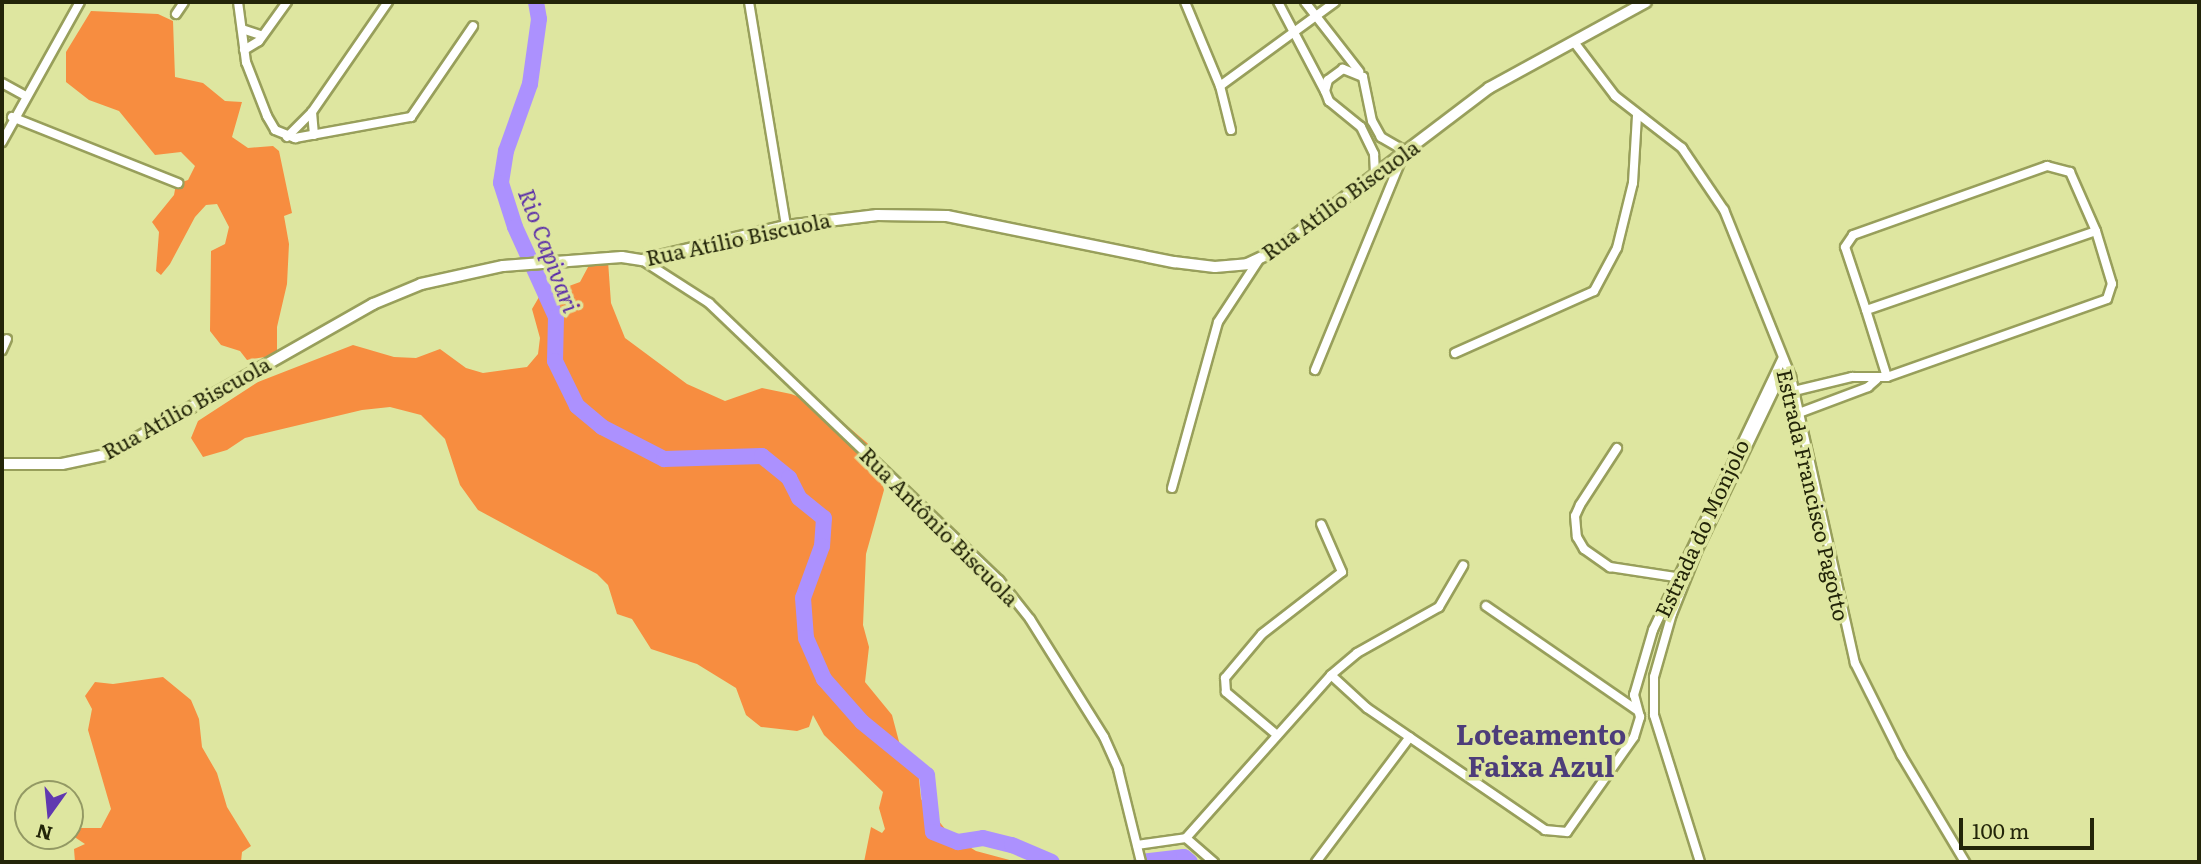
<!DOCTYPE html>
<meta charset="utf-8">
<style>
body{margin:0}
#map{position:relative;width:2201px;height:864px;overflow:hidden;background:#dee6a0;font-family:Literata,serif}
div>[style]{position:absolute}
.forest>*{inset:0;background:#f78d40}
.river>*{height:16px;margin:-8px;padding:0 8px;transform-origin:8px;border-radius:8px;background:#ac91fe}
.roads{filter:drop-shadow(2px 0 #989f5b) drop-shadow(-2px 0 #989f5b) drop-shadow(0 2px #989f5b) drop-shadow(0 -2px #989f5b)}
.street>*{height:8px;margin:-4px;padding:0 4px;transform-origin:4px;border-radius:4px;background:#fff}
.secondary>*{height:10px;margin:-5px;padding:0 5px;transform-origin:5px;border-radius:5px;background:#fff}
span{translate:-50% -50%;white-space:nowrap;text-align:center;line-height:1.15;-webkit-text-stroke:7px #dee6a0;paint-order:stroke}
.street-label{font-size:21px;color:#232509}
.water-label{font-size:23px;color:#592ba9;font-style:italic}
.district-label{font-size:28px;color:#4d3d7a;font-weight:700}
.frame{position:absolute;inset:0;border:4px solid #232509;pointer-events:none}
.north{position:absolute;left:14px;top:780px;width:70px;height:70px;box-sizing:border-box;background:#dee6a0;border:2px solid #939964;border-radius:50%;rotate:195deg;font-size:19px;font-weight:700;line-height:28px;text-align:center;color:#232509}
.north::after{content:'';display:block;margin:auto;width:24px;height:32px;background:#6038b0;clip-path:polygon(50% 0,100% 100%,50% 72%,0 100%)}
.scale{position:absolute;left:1959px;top:818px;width:135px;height:32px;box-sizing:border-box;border:4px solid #232509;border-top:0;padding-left:9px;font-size:21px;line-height:24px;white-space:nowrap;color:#232509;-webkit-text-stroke:5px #dee6a0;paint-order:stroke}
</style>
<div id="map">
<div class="forest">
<div style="clip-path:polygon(91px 11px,158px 14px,173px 21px,175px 77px,203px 83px,225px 101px,242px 102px,232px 137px,248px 148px,273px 146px,279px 151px,292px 213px,284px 216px,289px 244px,287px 284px,277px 327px,277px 355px,247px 360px,240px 351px,221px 345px,210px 331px,211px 251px,225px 244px,229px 227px,217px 204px,206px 205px,195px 217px,170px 264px,161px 275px,156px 271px,159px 232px,152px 222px,174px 195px,176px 184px,188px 180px,195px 166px,181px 152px,155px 155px,119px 111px,89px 100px,66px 82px,66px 52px)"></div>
<div style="clip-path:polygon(595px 254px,608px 261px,611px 303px,625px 338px,687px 384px,725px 401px,762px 388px,791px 394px,824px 406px,873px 448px,884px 490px,866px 554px,863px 625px,869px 647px,865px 682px,892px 715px,902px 753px,918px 770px,921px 799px,950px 835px,976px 851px,1017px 862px,864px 862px,871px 827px,882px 833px,885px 829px,879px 808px,883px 792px,824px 735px,813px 715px,809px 727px,797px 731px,761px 727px,746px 715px,736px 688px,697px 664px,651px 649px,632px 619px,617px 614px,608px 585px,597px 574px,478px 510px,460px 485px,445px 439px,421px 415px,390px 407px,362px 410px,245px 438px,227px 450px,203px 457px,191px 438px,198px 421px,258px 382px,353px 345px,394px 357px,416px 358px,440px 349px,466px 368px,483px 373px,527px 367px,538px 354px,540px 338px,532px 309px,539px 297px,580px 282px)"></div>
<div style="clip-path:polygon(163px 677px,191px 700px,199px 719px,202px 747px,217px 773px,227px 807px,251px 846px,242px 852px,241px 862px,75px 862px,74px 849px,85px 844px,70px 834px,70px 828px,101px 828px,111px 809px,88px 730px,92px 709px,85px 696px,95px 682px,113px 684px)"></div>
</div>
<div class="river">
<div style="left:536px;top:2px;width:17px;rotate:80deg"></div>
<div style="left:539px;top:19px;width:66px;rotate:97.9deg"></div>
<div style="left:530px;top:84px;width:71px;rotate:109.7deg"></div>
<div style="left:506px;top:151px;width:32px;rotate:99deg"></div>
<div style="left:501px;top:183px;width:46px;rotate:72.3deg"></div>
<div style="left:515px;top:227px;width:99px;rotate:65.5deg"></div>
<div style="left:556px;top:317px;width:44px;rotate:91.3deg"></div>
<div style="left:555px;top:361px;width:50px;rotate:63.9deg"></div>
<div style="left:577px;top:406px;width:33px;rotate:40deg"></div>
<div style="left:602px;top:427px;width:70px;rotate:27.3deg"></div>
<div style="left:664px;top:459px;width:98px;rotate:-1.8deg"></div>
<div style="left:762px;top:456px;width:35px;rotate:39deg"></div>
<div style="left:789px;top:478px;width:22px;rotate:63deg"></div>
<div style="left:799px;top:498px;width:32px;rotate:39deg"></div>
<div style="left:824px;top:518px;width:28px;rotate:94deg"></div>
<div style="left:822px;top:546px;width:55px;rotate:110.1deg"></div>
<div style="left:803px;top:598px;width:40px;rotate:85.7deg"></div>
<div style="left:806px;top:638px;width:45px;rotate:66.3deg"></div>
<div style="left:824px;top:679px;width:57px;rotate:48.5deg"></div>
<div style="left:862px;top:722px;width:84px;rotate:39.2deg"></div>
<div style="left:927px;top:775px;width:57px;rotate:84deg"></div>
<div style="left:933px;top:832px;width:27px;rotate:22deg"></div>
<div style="left:958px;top:842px;width:25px;rotate:-9deg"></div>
<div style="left:983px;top:838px;width:30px;rotate:14deg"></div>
<div style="left:1012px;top:845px;width:43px;rotate:23deg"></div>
<div style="left:1141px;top:862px;width:43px;rotate:-6.6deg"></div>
<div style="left:1184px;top:857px;width:8px;rotate:40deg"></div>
</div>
<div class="roads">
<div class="street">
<div style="left:238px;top:2px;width:61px;rotate:82.4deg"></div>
<div style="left:246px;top:62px;width:58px;rotate:68.7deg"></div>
<div style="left:267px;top:116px;width:16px;rotate:60deg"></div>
<div style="left:275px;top:130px;width:22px;rotate:22deg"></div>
<div style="left:295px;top:138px;width:118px;rotate:-10.3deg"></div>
<div style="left:411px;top:117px;width:110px;rotate:-55.7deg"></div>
<div style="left:749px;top:2px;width:227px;rotate:80.6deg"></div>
<div style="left:1185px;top:2px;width:91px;rotate:67.4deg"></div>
<div style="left:1278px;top:2px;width:101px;rotate:62.2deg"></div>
<div style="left:1305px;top:2px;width:88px;rotate:52deg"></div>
<div style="left:176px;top:14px;width:14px;rotate:-56deg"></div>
<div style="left:242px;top:29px;width:20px;rotate:18deg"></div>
<div style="left:1574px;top:42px;width:68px;rotate:52.8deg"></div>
<div style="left:1615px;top:96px;width:85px;rotate:37.8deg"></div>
<div style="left:1682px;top:148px;width:75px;rotate:55.9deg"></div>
<div style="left:1724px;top:210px;width:180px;rotate:68.1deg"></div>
<div style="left:1791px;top:377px;width:293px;rotate:77.4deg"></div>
<div style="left:1855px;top:663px;width:103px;rotate:63.4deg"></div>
<div style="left:1901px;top:755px;width:125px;rotate:59.1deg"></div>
<div style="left:244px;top:50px;width:17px;rotate:-31deg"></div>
<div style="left:259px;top:41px;width:48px;rotate:-54.3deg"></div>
<div style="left:2px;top:83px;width:26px;rotate:29deg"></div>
<div style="left:312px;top:112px;width:23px;rotate:85deg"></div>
<div style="left:12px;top:117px;width:179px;rotate:21.7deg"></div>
<div style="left:1231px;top:130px;width:45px;rotate:-104deg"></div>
<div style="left:1220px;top:86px;width:142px;rotate:-36.1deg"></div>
<div style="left:287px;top:137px;width:35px;rotate:-45deg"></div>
<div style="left:312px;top:112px;width:134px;rotate:-55.4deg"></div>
<div style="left:2px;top:142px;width:160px;rotate:-60.9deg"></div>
<div style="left:642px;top:260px;width:80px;rotate:32.7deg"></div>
<div style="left:709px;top:303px;width:401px;rotate:43.7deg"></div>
<div style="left:999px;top:580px;width:50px;rotate:51.5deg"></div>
<div style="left:1030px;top:619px;width:139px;rotate:57.9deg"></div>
<div style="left:1104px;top:737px;width:35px;rotate:66deg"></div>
<div style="left:1118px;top:769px;width:96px;rotate:76.1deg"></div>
<div style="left:1866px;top:310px;width:66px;rotate:-108.4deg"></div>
<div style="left:1845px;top:247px;width:14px;rotate:-56deg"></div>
<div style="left:1853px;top:235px;width:206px;rotate:-19.6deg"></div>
<div style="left:2047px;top:166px;width:24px;rotate:15deg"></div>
<div style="left:2070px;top:172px;width:64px;rotate:66.2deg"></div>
<div style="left:2px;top:350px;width:12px;rotate:-66deg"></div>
<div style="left:1455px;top:353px;width:152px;rotate:-24deg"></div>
<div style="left:1594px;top:291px;width:49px;rotate:-61.9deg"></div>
<div style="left:1617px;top:248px;width:67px;rotate:-76.2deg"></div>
<div style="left:1633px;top:183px;width:68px;rotate:-86.6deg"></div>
<div style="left:1315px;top:370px;width:237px;rotate:-67.7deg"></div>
<div style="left:1405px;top:151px;width:28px;rotate:-150deg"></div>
<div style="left:1381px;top:137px;width:18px;rotate:-119deg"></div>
<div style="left:1372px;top:121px;width:45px;rotate:-101.6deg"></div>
<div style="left:1363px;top:77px;width:22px;rotate:-158deg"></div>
<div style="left:1343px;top:69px;width:19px;rotate:144deg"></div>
<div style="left:1328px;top:80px;width:11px;rotate:105deg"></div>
<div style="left:1325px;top:91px;width:11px;rotate:68deg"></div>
<div style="left:1329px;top:101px;width:41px;rotate:39.1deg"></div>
<div style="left:1361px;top:127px;width:30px;rotate:64deg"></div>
<div style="left:1374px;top:154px;width:20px;rotate:87deg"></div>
<div style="left:1794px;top:391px;width:60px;rotate:-13.6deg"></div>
<div style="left:1852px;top:377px;width:35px"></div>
<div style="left:1887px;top:377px;width:233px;rotate:-19.5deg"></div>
<div style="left:2107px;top:299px;width:16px;rotate:-72deg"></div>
<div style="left:2112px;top:284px;width:55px;rotate:-106.8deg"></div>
<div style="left:2096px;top:231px;width:243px;rotate:161deg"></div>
<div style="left:1866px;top:310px;width:70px;rotate:72.6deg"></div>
<div style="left:1799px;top:413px;width:74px;rotate:-20.6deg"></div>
<div style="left:1868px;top:387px;width:11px;rotate:-41deg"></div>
<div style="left:1617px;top:448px;width:68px;rotate:123deg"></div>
<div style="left:1580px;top:505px;width:12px;rotate:114deg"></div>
<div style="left:1575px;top:516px;width:21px;rotate:85deg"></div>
<div style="left:1577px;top:537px;width:14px;rotate:60deg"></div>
<div style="left:1584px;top:549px;width:32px;rotate:35deg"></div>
<div style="left:1610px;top:567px;width:66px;rotate:8.7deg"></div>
<div style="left:1172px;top:488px;width:172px;rotate:-74.5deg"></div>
<div style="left:1218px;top:322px;width:73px;rotate:-56.7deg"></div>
<div style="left:1486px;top:606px;width:183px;rotate:34.6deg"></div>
<div style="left:1331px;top:675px;width:49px;rotate:42.5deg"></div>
<div style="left:1367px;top:708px;width:216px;rotate:34.4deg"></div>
<div style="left:1545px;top:830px;width:22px;rotate:5deg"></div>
<div style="left:1567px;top:832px;width:116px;rotate:-54.8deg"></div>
<div style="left:1634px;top:737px;width:21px;rotate:-73deg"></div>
<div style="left:1640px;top:717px;width:23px;rotate:-105deg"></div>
<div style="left:1634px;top:695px;width:68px;rotate:-73.7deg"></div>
<div style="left:1653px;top:630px;width:301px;rotate:-64.5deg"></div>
<div style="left:1277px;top:735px;width:67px;rotate:-139.9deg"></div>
<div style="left:1226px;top:692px;width:14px;rotate:-94deg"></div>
<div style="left:1225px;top:678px;width:57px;rotate:-49.9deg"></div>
<div style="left:1262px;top:634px;width:101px;rotate:-37.8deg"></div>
<div style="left:1342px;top:572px;width:52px;rotate:-113.6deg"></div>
<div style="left:1186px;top:838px;width:37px;rotate:41deg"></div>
<div style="left:1137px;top:845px;width:49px;rotate:-8.1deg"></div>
<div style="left:1186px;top:838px;width:218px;rotate:-48.3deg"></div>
<div style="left:1331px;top:675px;width:34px;rotate:-40deg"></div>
<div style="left:1357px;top:653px;width:94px;rotate:-29.3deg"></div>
<div style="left:1439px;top:607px;width:48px;rotate:-59.7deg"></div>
<div style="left:1316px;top:862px;width:156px;rotate:-53.1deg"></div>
<div style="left:1700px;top:862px;width:154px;rotate:-107.4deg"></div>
<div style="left:1654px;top:715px;width:38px;rotate:-90deg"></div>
<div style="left:1654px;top:677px;width:66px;rotate:-74.1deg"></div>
<div style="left:1672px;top:614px;width:70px;rotate:-68.2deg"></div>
<div style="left:1698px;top:549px;width:183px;rotate:-64.4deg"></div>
<div style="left:1777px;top:384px;width:16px;rotate:-27deg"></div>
</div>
<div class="secondary">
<div style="left:2px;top:464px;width:60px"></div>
<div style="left:62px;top:464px;width:48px;rotate:-12deg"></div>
<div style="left:109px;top:454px;width:304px;rotate:-29.6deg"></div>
<div style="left:373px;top:304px;width:52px;rotate:-22.6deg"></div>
<div style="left:421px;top:284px;width:84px;rotate:-12.4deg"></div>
<div style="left:503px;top:266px;width:119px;rotate:-4.3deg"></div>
<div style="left:622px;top:257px;width:20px;rotate:9deg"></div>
<div style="left:642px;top:260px;width:148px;rotate:-13.3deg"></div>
<div style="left:786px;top:226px;width:92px;rotate:-6.9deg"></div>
<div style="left:877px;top:215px;width:70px;rotate:0.8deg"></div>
<div style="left:947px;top:216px;width:232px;rotate:11.5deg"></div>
<div style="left:1174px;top:262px;width:41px;rotate:7deg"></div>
<div style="left:1215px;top:267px;width:32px;rotate:-5deg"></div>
<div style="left:1247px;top:264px;width:29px;rotate:-25deg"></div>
<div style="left:1273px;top:252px;width:271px;rotate:-37.2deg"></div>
<div style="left:1489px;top:88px;width:179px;rotate:-28.7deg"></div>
</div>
</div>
<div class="street-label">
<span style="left:1340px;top:199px;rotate:-36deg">Rua Atílio Biscuola</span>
<span style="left:738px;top:238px;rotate:-12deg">Rua Atílio Biscuola</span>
<span style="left:186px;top:407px;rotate:-29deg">Rua Atílio Biscuola</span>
<span style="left:1814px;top:495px;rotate:77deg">Estrada Francisco Pagotto</span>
<span style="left:940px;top:526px;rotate:45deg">Rua Antônio Biscuola</span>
<span style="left:1701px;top:528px;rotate:-65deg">Estrada do Monjolo</span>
</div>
<div class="water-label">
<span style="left:550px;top:250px;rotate:69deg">Rio Capivari</span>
</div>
<div class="district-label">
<span style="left:1541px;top:749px">Loteamento<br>Faixa Azul</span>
</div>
<div class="frame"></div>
<div class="north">N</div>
<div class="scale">100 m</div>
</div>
